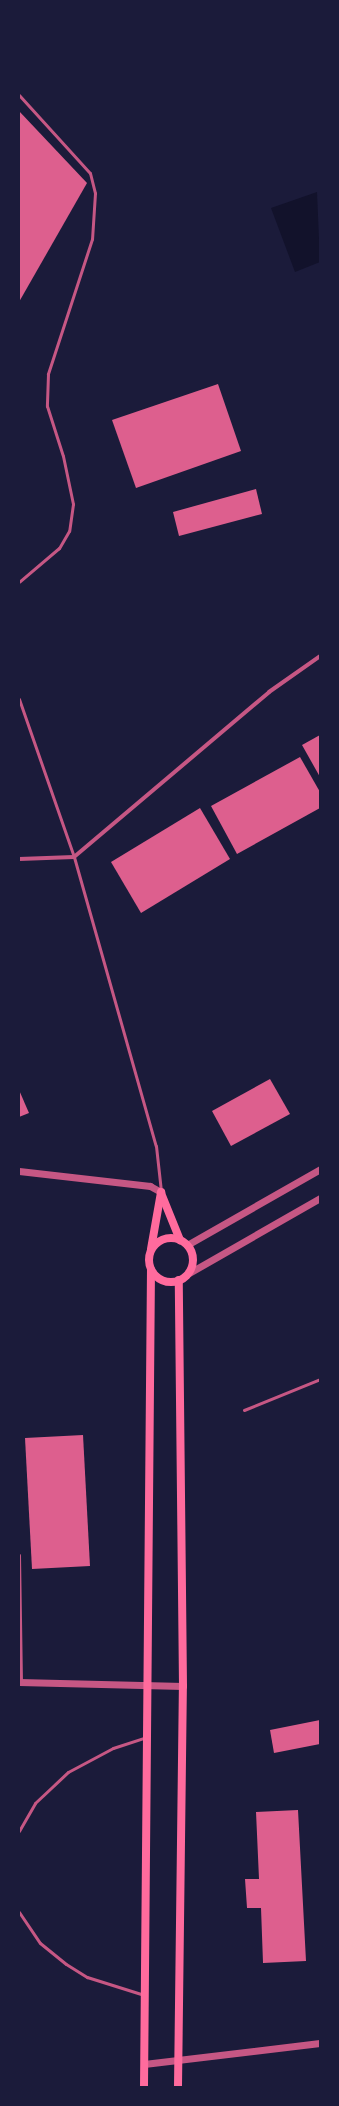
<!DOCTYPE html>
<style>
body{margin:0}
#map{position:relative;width:339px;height:2106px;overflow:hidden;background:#1b1b3a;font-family:"Public Sans",sans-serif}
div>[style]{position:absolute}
.water>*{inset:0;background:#12122b}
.building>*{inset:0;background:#dd5f8e}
.service>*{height:3px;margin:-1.5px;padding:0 1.5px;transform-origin:1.5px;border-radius:1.5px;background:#c65784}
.minor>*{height:4px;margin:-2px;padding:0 2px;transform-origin:2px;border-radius:2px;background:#c65784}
.tertiary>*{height:7px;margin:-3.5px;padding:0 3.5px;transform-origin:3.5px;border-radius:3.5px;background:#c65784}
.secondary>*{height:8px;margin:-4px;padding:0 4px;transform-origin:4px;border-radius:4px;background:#ff6b9d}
.secondary>.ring{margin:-4px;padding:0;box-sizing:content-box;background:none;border:8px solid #ff6b9d;border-radius:50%}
span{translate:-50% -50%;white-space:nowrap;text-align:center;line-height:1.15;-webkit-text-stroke:3.5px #1b1b3a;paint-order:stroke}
.frame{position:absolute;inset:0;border:20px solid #1b1b3a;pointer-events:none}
</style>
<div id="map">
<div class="water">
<div style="clip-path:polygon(317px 192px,320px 262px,295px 272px,271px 208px)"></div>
</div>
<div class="building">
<div style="clip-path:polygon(19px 111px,87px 183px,19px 302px)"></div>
<div style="clip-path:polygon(218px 384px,241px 451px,136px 488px,112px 420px)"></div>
<div style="clip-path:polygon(256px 489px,262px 514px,179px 536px,173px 512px)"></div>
<div style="clip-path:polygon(320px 735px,320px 777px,302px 745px)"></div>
<div style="clip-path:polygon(300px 757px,320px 792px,320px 808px,237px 854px,211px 806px)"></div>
<div style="clip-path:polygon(200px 808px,230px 859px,141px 913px,111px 862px)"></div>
<div style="clip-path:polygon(270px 1079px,290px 1114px,231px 1146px,212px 1111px)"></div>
<div style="clip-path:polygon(19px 1090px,29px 1113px,19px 1117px)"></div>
<div style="clip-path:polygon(83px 1435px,90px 1566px,32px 1569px,25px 1438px)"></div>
<div style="clip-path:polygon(320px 1720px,320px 1744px,274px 1753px,270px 1730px)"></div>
<div style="clip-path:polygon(298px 1810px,306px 1961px,263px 1963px,261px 1908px,247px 1908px,245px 1879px,259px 1879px,256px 1812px)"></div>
</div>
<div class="service">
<div style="left:19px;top:95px;width:105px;rotate:47.7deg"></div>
<div style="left:90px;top:173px;width:21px;rotate:76deg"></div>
<div style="left:95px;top:193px;width:46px;rotate:93.7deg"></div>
<div style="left:92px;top:239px;width:142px;rotate:108.1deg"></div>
<div style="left:48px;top:374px;width:32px;rotate:92deg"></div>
<div style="left:47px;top:406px;width:52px;rotate:72.3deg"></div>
<div style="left:63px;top:456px;width:49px;rotate:78.2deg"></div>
<div style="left:73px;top:504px;width:27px;rotate:98deg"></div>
<div style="left:69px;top:531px;width:20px;rotate:120deg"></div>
<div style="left:59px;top:548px;width:52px;rotate:139.6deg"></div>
<div style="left:19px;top:699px;width:167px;rotate:70.8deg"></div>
<div style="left:74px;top:857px;width:300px;rotate:74.2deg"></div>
<div style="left:156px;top:1146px;width:45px;rotate:83.7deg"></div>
<div style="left:244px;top:1410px;width:82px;rotate:-22.2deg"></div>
<div style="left:19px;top:1555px;width:127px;rotate:89.1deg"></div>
<div style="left:19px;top:1831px;width:32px;rotate:-60deg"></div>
<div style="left:35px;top:1803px;width:45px;rotate:-43.2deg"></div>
<div style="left:68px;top:1772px;width:51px;rotate:-28.1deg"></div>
<div style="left:113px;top:1748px;width:35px;rotate:-18deg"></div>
<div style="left:19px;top:1912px;width:37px;rotate:56deg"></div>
<div style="left:40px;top:1943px;width:33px;rotate:39deg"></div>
<div style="left:66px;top:1964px;width:25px;rotate:32deg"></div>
<div style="left:87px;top:1977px;width:60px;rotate:17.5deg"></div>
</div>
<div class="minor">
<div style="left:19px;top:859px;width:55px;rotate:-2.1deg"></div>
<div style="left:74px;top:857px;width:255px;rotate:-40.2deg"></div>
<div style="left:269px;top:692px;width:62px;rotate:-35.2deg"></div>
</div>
<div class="tertiary">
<div style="left:19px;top:1171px;width:132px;rotate:6.5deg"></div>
<div style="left:150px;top:1186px;width:13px;rotate:29deg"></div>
<div style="left:187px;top:1245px;width:153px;rotate:-29.7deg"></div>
<div style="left:189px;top:1273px;width:151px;rotate:-29.8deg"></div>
<div style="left:19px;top:1682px;width:164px;rotate:1.4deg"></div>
<div style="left:144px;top:2064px;width:177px;rotate:-6.8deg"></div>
</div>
<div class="secondary">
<div style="left:161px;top:1193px;width:51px;rotate:68deg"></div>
<div class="ring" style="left:149px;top:1238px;width:36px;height:36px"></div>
<div style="left:151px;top:1249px;width:58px;rotate:-80deg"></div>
<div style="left:144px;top:2087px;width:817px;rotate:-89.51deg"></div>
<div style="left:178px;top:2087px;width:401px;rotate:-89.3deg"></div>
<div style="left:183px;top:1686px;width:406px;rotate:-90.6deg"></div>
</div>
<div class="frame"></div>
</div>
